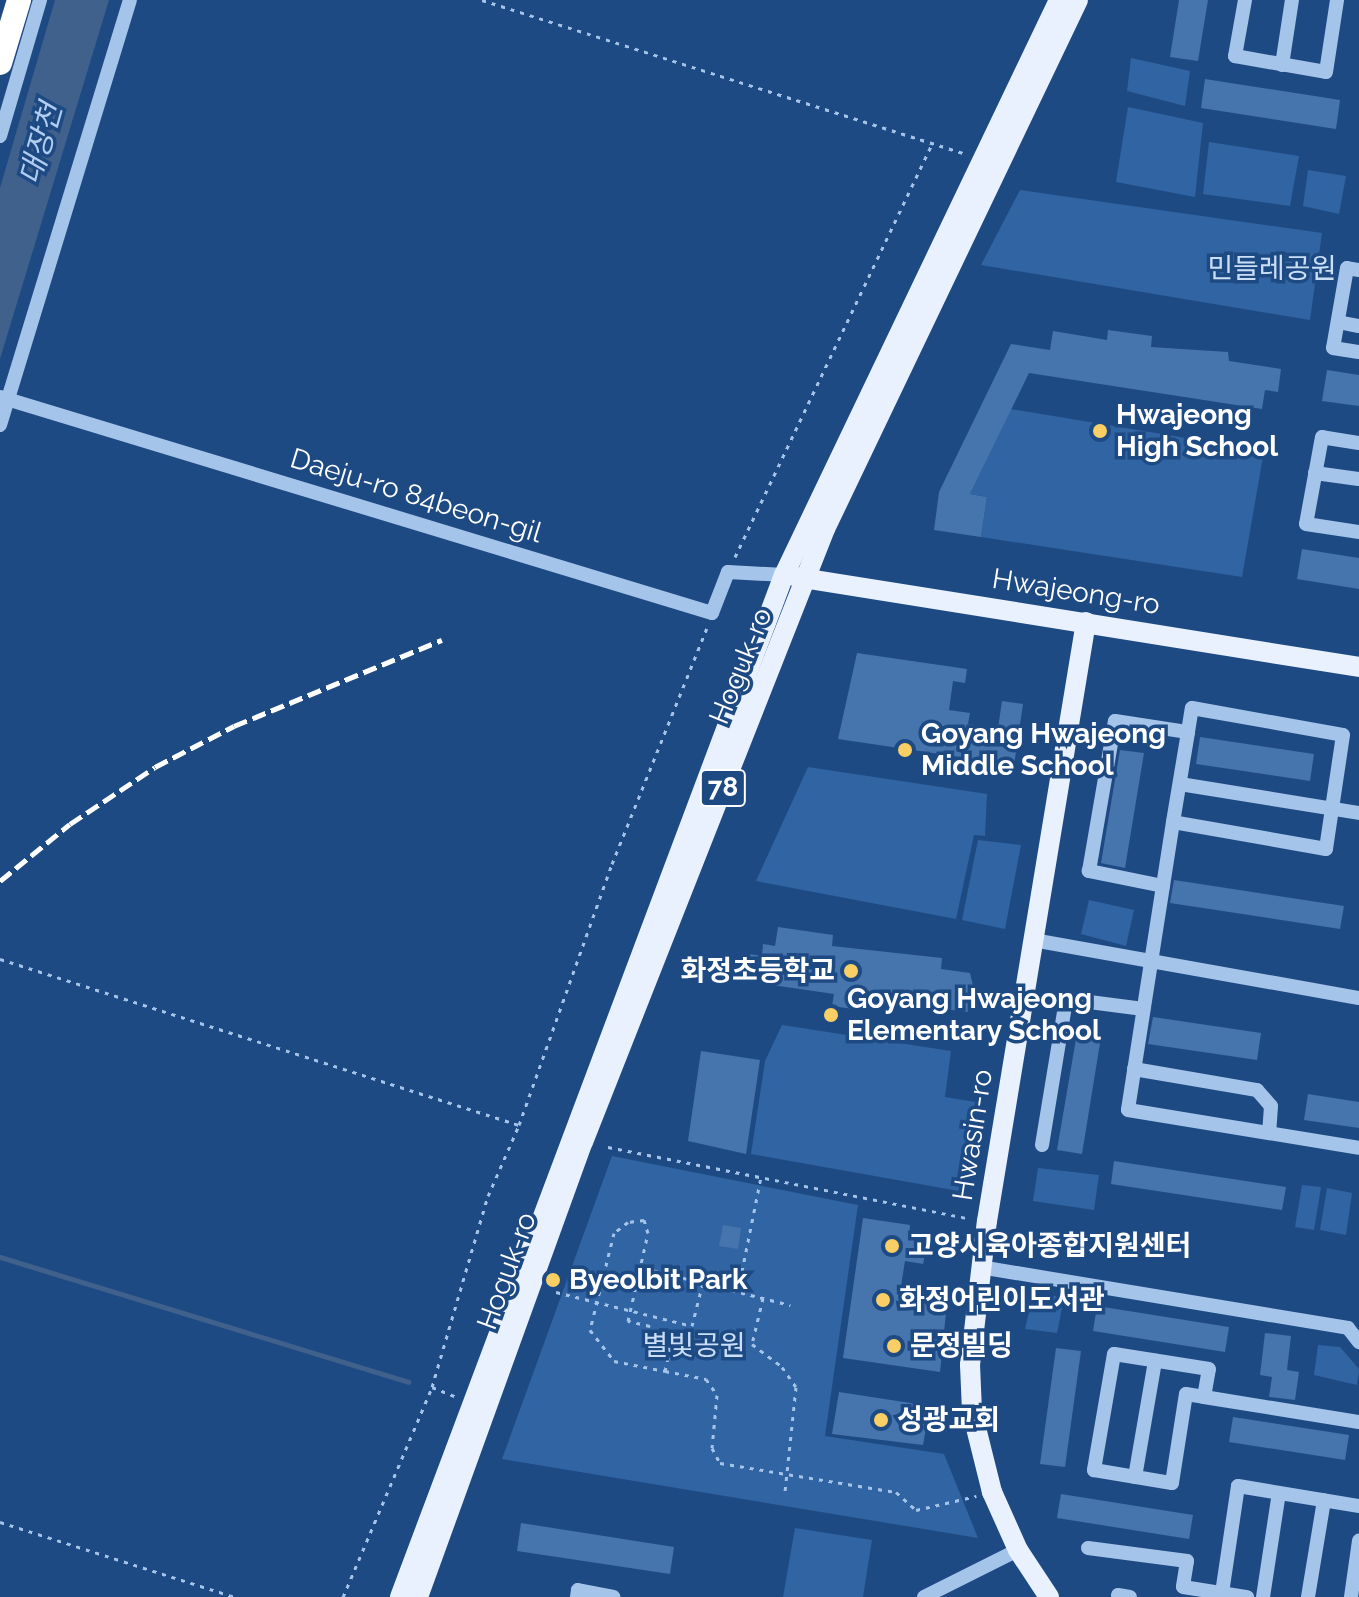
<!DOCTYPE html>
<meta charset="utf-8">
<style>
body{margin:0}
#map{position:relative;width:1359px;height:1597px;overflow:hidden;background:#1e4a84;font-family:Raleway,"Noto Sans KR",sans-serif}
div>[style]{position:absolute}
.green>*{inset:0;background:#3164a2}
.water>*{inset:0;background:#40618b}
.stream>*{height:5px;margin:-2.5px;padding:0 2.5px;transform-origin:2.5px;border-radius:2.5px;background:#40618b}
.building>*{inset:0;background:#4674ad}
.path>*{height:3px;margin-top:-1.5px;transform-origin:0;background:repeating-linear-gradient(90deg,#a5c4ea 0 4px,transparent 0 10px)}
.minor>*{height:14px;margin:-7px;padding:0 7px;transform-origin:7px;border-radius:7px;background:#a5c4ea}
.major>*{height:20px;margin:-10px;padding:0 10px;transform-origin:10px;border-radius:10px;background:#e9f1fe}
.highway>*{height:24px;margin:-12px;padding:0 12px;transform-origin:12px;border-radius:12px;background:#fff}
.rail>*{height:5px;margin-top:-2.5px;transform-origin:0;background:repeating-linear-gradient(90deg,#fff 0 14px,transparent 0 20px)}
.dots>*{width:22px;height:22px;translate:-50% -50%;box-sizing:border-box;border:4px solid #1e4a84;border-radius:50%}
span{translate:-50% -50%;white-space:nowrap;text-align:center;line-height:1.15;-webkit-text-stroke:7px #1e4a84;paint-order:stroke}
.shield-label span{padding:2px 6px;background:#1e4a84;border:2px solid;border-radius:6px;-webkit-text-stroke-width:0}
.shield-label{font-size:26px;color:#fff;font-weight:700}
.park-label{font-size:28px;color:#cadef7}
.poi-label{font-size:28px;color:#fff;font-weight:700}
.left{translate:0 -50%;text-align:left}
.right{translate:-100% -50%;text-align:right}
.street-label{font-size:28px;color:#fff}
.water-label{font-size:30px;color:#b1cef1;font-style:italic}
</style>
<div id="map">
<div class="green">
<div style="clip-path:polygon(1131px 58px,1190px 71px,1185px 106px,1127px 91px)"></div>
<div style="clip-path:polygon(1128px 107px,1203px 123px,1195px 197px,1116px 182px)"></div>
<div style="clip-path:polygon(1209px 142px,1299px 156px,1290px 206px,1203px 194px)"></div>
<div style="clip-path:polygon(1308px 170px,1346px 176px,1339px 214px,1303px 206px)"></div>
<div style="clip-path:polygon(1020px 190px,1322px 233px,1310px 320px,981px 265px)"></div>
<div style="clip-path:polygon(1011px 409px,1264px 451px,1242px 577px,981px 537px,987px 497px,970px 494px)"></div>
<div style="clip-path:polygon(808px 767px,987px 794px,985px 836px,974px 835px,956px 919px,756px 881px)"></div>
<div style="clip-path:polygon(978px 840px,1021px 845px,1005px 929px,962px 920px)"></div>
<div style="clip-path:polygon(1089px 900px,1134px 910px,1126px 946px,1081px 934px)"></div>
<div style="clip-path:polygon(782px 1025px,951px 1051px,945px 1097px,975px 1102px,959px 1191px,751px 1154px,765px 1061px)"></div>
<div style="clip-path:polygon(612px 1156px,858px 1205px,825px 1436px,944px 1454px,978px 1538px,502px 1459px)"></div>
<div style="clip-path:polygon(1038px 1168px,1099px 1175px,1094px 1210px,1033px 1201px)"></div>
<div style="clip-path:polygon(1302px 1185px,1321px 1187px,1314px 1230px,1295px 1227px)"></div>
<div style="clip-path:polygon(1327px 1188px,1352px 1193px,1346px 1235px,1320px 1230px)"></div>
<div style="clip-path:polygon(1034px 1291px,1064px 1298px,1057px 1333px,1025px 1329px)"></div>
<div style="clip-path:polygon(1318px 1345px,1340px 1347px,1359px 1369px,1357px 1385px,1314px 1375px)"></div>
<div style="clip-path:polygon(795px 1528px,872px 1540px,863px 1597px,783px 1597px)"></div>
</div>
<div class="water">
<div style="clip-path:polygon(55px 0,109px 0,0 359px,0 188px)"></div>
</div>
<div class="stream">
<div style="left:0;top:1257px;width:427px;rotate:17deg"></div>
</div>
<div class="building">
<div style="clip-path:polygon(1179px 0,1208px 0,1198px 61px,1170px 57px)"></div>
<div style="clip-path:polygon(1205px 79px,1340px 100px,1336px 129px,1201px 108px)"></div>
<div style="clip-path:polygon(1108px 330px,1152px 336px,1151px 347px,1228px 352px,1229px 361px,1281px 369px,1278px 392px,1265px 390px,1262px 409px,1029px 373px,970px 494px,987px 497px,981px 537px,934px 530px,939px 492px,1011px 344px,1050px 350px,1053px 331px,1107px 340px)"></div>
<div style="clip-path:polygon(1327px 370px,1359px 375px,1359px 406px,1322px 401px)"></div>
<div style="clip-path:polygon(1302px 549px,1359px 558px,1359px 589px,1297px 579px)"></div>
<div style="clip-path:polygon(857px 653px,967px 669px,965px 683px,953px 681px,949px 710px,970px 713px,968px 724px,998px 728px,1002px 701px,1023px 704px,1014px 765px,838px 739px)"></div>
<div style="clip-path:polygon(1200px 737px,1314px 754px,1310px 781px,1196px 764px)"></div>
<div style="clip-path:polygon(1120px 750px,1144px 753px,1125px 868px,1101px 863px)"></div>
<div style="clip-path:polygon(1174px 880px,1344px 906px,1340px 929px,1170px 903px)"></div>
<div style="clip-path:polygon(778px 927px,833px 935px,832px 946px,942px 958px,941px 969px,970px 973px,974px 990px,968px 1012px,869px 999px,867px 1011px,832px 1006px,834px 994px,745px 981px,749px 954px,762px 956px,763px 944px,775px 946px)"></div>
<div style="clip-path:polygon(1153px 1017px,1261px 1033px,1257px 1060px,1148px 1044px)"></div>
<div style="clip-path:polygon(1077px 1033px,1101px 1037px,1082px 1154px,1057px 1150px)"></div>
<div style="clip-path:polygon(701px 1051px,760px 1060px,746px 1154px,688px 1141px)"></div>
<div style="clip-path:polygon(1308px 1094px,1359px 1102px,1359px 1128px,1304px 1120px)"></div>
<div style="clip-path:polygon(1114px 1161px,1286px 1187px,1282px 1210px,1111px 1184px)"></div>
<div style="clip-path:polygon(863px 1218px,910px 1225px,909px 1236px,928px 1239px,923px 1264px,905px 1261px,900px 1292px,946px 1313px,940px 1372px,843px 1358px)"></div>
<div style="clip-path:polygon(723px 1225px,741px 1228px,738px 1249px,719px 1246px)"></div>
<div style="clip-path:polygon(1097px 1306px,1229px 1327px,1225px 1352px,1093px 1331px)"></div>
<div style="clip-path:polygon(1265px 1333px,1291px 1336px,1287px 1370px,1299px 1372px,1295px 1400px,1269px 1397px,1272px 1377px,1260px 1375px)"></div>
<div style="clip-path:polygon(1056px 1348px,1081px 1351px,1065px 1467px,1040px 1464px)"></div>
<div style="clip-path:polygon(839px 1392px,930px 1406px,923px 1445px,832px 1434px)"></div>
<div style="clip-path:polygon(1233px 1417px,1349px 1435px,1345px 1460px,1229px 1442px)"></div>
<div style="clip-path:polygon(1061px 1494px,1193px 1515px,1189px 1539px,1057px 1518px)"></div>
<div style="clip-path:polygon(521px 1523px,674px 1547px,670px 1574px,517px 1551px)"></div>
</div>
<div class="path">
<div style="left:482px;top:0;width:508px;rotate:17.65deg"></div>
<div style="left:735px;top:557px;width:460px;rotate:-64.5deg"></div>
<div style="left:0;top:959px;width:545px;rotate:17.74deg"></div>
<div style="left:519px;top:1125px;width:277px;rotate:-70.4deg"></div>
<div style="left:612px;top:864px;width:254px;rotate:-68.1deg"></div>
<div style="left:608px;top:1147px;width:365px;rotate:11.2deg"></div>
<div style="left:644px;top:1268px;width:151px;rotate:14.2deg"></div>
<div style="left:738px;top:1291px;width:116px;rotate:-78.6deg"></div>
<div style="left:556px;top:1292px;width:140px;rotate:14deg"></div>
<div style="left:692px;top:1326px;width:45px;rotate:-76deg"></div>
<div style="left:763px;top:1298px;width:47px;rotate:103.4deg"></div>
<div style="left:752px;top:1344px;width:38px;rotate:37deg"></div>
<div style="left:782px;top:1367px;width:24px;rotate:55deg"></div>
<div style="left:796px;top:1387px;width:106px;rotate:96deg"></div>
<div style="left:665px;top:1371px;width:23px;rotate:-77deg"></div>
<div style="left:670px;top:1349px;width:30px;rotate:-131deg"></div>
<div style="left:650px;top:1326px;width:23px;rotate:-167deg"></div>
<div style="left:628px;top:1321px;width:90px;rotate:-77.2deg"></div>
<div style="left:648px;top:1233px;width:14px;rotate:-107deg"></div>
<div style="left:644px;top:1220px;width:16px;rotate:173deg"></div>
<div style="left:628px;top:1222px;width:18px;rotate:142deg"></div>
<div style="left:614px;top:1233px;width:100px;rotate:103.9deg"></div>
<div style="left:590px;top:1330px;width:39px;rotate:52deg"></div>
<div style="left:614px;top:1361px;width:52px;rotate:11.1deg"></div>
<div style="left:665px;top:1371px;width:42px;rotate:11deg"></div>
<div style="left:706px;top:1379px;width:19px;rotate:55deg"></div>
<div style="left:717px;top:1395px;width:53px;rotate:95.4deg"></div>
<div style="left:712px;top:1448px;width:17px;rotate:62deg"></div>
<div style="left:720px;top:1463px;width:178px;rotate:9.4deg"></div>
<div style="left:896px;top:1492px;width:27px;rotate:42deg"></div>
<div style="left:916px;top:1510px;width:62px;rotate:-13.1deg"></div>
<div style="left:432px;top:1387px;width:27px;rotate:22deg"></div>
<div style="left:0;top:1522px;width:247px;rotate:17.7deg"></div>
<div style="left:343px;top:1597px;width:228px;rotate:-67deg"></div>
<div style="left:432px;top:1387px;width:199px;rotate:-73.7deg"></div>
<div style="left:488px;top:1196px;width:77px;rotate:-66.4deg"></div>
</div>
<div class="minor">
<div style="left:1245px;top:0;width:57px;rotate:100.1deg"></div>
<div style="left:1235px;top:56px;width:92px;rotate:10deg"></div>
<div style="left:1326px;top:72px;width:73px;rotate:-81.3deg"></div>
<div style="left:1282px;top:65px;width:66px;rotate:-81.3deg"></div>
<div style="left:0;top:136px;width:142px;rotate:-73.6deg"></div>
<div style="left:1359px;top:270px;width:12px;rotate:-171deg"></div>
<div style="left:1347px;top:268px;width:81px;rotate:99.9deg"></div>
<div style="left:1333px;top:348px;width:26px;rotate:9deg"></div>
<div style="left:1338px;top:322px;width:21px;rotate:11deg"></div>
<div style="left:0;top:397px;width:744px;rotate:16.88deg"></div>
<div style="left:712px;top:613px;width:44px;rotate:-68.7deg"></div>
<div style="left:728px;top:572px;width:56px;rotate:3.1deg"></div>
<div style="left:0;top:425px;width:444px;rotate:-73deg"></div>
<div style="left:1359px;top:443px;width:37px;rotate:-171deg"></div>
<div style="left:1322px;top:437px;width:88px;rotate:100.4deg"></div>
<div style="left:1306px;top:524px;width:54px;rotate:8.6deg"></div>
<div style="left:1315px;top:473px;width:44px;rotate:7.8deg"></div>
<div style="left:1180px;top:784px;width:181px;rotate:9.2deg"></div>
<div style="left:1173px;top:822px;width:291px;rotate:98.9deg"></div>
<div style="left:1128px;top:1110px;width:234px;rotate:9.3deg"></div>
<div style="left:1163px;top:886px;width:76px;rotate:-168.5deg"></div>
<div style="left:1089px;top:871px;width:152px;rotate:-80.2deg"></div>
<div style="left:1115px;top:721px;width:74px;rotate:8.6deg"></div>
<div style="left:1188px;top:732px;width:24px;rotate:-81deg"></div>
<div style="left:1192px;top:708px;width:153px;rotate:10.1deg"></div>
<div style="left:1343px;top:735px;width:115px;rotate:98.5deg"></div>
<div style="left:1326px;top:849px;width:155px;rotate:-170deg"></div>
<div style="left:1173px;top:822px;width:91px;rotate:-80.5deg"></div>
<div style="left:1033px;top:940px;width:331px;rotate:10.1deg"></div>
<div style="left:1134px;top:1069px;width:125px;rotate:9.7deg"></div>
<div style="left:1257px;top:1090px;width:21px;rotate:49deg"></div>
<div style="left:1271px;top:1106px;width:27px;rotate:94deg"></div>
<div style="left:1042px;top:1145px;width:141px;rotate:-80.6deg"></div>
<div style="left:1065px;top:1006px;width:11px;rotate:-34deg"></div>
<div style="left:1074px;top:1000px;width:70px;rotate:7.4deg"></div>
<div style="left:980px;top:1267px;width:373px;rotate:9.4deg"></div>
<div style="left:1348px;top:1328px;width:18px;rotate:52deg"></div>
<div style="left:1204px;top:1397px;width:28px;rotate:-80deg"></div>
<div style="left:1209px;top:1369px;width:96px;rotate:-171deg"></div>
<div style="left:1114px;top:1354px;width:118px;rotate:99.8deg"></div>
<div style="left:1094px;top:1470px;width:79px;rotate:9.5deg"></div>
<div style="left:1172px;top:1483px;width:90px;rotate:-81.1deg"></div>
<div style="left:1186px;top:1394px;width:18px;rotate:9deg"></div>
<div style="left:1204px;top:1397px;width:157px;rotate:9.2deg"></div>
<div style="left:1135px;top:1477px;width:118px;rotate:-80.2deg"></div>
<div style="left:1088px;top:1548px;width:100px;rotate:7.5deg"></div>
<div style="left:1187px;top:1561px;width:26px;rotate:99deg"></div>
<div style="left:1183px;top:1587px;width:65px;rotate:8.9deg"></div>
<div style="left:1222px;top:1593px;width:108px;rotate:-81.5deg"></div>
<div style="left:1238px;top:1486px;width:123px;rotate:9.4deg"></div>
<div style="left:1118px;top:1595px;width:12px;rotate:9deg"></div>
<div style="left:577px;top:1597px;width:7px;rotate:-82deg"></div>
<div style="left:578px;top:1590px;width:36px;rotate:11deg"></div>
<div style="left:924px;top:1597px;width:105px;rotate:-26.6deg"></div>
<div style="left:1263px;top:1597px;width:105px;rotate:-81.3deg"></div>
<div style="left:1308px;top:1597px;width:98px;rotate:-80.6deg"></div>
<div style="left:1351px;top:1597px;width:57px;rotate:-81.9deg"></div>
</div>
<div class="major">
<div style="left:796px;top:577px;width:570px;rotate:9.08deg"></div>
<div style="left:400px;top:1597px;width:1092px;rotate:-69.41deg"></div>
<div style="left:784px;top:575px;width:637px;rotate:-64.44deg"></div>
<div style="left:418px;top:1597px;width:484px;rotate:-70.1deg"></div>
<div style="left:583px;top:1142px;width:659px;rotate:-68.46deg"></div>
<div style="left:825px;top:529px;width:586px;rotate:-64.44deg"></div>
<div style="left:1049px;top:1597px;width:56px;rotate:-123.4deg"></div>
<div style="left:1018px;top:1550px;width:64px;rotate:-114.1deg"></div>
<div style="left:992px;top:1492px;width:82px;rotate:-104deg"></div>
<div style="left:972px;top:1412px;width:47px;rotate:-92.4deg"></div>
<div style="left:970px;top:1365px;width:145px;rotate:-83.3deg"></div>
<div style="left:987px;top:1221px;width:607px;rotate:-80.62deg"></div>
</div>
<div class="highway">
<div style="left:0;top:63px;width:66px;rotate:-73.2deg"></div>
</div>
<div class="rail">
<div style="left:0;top:881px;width:90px;rotate:-39.2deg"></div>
<div style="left:70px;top:824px;width:102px;rotate:-33.8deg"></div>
<div style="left:155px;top:767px;width:89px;rotate:-27.4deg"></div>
<div style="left:234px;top:726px;width:225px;rotate:-22.5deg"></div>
</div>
<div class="dots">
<div style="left:1100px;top:431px;background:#f9ce64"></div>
<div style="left:905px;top:750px;background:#f9ce64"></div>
<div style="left:851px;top:971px;background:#f9ce64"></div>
<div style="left:831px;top:1015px;background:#f9ce64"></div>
<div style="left:892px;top:1246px;background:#f9ce64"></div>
<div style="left:553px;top:1280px;background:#f9ce64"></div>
<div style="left:883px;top:1300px;background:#f9ce64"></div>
<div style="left:894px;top:1346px;background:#f9ce64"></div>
<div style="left:881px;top:1420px;background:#f9ce64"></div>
</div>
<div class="shield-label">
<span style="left:723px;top:788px">78</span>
</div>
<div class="park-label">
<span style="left:1272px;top:269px">민들레공원</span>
<span style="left:694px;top:1346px">별빛공원</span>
</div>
<div class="poi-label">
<span class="left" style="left:1116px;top:431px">Hwajeong<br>High School</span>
<span class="left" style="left:921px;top:750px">Goyang Hwajeong<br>Middle School</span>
<span class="right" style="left:835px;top:971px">화정초등학교</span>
<span class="left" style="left:847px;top:1015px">Goyang Hwajeong<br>Elementary School</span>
<span class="left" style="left:908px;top:1246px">고양시육아종합지원센터</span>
<span class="left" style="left:569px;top:1280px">Byeolbit Park</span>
<span class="left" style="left:899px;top:1300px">화정어린이도서관</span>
<span class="left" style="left:910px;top:1346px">문정빌딩</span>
<span class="left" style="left:897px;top:1420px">성광교회</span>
</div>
<div class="street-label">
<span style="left:416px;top:496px;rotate:17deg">Daeju-ro 84beon-gil</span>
<span style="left:1076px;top:592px;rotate:9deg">Hwajeong-ro</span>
<span style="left:741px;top:666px;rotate:-68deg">Hoguk-ro</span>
<span style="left:973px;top:1135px;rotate:-81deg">Hwasin-ro</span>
<span style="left:507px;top:1271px;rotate:-70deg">Hoguk-ro</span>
</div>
<div class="water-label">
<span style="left:41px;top:144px;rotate:-74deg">대장천</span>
</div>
</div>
